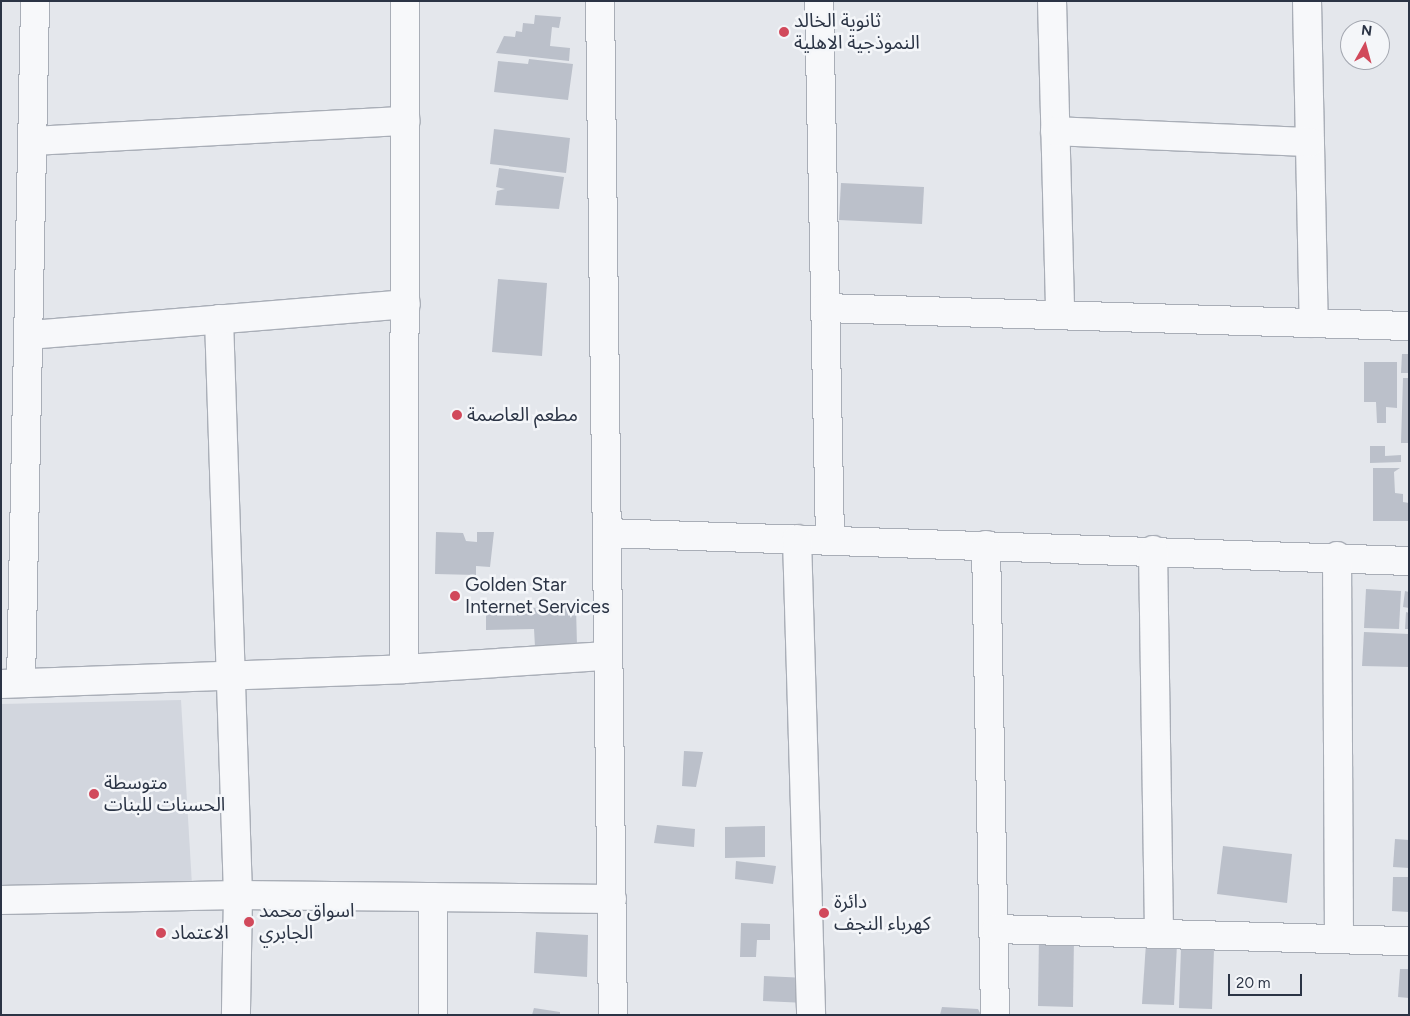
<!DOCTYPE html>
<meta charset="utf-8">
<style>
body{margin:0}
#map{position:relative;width:1410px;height:1016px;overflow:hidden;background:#e4e7ec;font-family:Figtree,"Noto Sans Arabic",sans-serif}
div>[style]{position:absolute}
.built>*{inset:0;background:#d2d6de}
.building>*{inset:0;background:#bbc0ca}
.roads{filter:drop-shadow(1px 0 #a9aeb7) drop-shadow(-1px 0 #a9aeb7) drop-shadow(0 1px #a9aeb7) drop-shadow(0 -1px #a9aeb7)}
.minor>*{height:28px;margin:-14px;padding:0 14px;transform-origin:14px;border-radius:14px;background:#f7f8fa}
.dots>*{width:14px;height:14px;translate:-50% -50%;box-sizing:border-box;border:2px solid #f4f6f9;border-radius:50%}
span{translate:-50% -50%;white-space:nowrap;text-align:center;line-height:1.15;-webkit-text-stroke:5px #f4f6f9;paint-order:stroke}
.poi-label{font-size:19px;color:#2b3445}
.left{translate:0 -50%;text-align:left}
.frame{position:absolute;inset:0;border:2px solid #2b3445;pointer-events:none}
.north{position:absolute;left:1340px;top:20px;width:50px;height:50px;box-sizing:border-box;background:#f4f6f9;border:1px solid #a4a8b1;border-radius:50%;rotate:7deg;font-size:14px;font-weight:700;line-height:20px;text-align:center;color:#2b3445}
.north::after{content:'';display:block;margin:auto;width:18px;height:22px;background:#d1495b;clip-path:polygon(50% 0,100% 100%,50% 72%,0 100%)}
.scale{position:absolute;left:1228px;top:974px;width:74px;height:22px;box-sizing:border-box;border:2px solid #2b3445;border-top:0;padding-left:6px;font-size:15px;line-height:18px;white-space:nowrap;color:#2b3445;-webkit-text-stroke:4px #f4f6f9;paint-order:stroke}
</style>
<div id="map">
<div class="built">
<div style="clip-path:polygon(181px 700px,192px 885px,1px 888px,1px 704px)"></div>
</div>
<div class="building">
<div style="clip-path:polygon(535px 15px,561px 17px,559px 28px,552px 27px,550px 46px,570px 48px,569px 61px,496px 53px,504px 36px,515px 37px,516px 31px,522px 32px,523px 23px,534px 24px)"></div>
<div style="clip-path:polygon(529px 59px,573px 64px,568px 100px,494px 92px,498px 61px,528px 64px)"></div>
<div style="clip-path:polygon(494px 129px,570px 138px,566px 173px,490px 164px)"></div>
<div style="clip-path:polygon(499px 168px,564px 177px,559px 209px,495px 205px,497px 191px,505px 189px,496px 187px)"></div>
<div style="clip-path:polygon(841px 183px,924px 187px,922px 224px,839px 220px)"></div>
<div style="clip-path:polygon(498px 279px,547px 283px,542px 356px,492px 352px)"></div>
<div style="clip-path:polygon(1402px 354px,1409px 354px,1409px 373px,1401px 373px)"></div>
<div style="clip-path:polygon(1364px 362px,1397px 362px,1397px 408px,1386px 407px,1386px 423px,1377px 423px,1376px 402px,1364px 402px)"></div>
<div style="clip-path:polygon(1403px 378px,1409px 378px,1409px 443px,1401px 443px)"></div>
<div style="clip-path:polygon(1370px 446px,1385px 446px,1385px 456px,1401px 455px,1401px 462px,1370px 463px)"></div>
<div style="clip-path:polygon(1373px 468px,1400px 468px,1394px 472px,1395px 493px,1403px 494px,1403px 502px,1409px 503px,1409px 521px,1373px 521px)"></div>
<div style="clip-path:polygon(436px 532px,463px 533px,466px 541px,477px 542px,477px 532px,494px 532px,490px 567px,476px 566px,476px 575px,435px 574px)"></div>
<div style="clip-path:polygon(1366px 589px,1401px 591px,1399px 629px,1364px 628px)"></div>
<div style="clip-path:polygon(1405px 591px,1409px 592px,1409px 608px,1403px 607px)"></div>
<div style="clip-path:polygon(576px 607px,577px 646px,535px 647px,534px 629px,486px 630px,486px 609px)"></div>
<div style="clip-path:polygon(1406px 612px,1409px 613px,1409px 629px,1405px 629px)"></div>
<div style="clip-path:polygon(1364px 632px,1409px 634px,1409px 667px,1362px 666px)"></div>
<div style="clip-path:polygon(684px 751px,703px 752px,696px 787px,682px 786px)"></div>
<div style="clip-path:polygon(657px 825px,695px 829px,694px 847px,654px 843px)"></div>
<div style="clip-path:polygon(765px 826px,765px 857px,725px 858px,725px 827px)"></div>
<div style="clip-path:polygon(1395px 839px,1409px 840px,1409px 868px,1393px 867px)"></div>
<div style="clip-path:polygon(1223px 846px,1292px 854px,1287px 903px,1217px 894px)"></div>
<div style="clip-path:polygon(736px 861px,776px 866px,773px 884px,735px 879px)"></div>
<div style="clip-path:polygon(1393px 877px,1409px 877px,1409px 912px,1392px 911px)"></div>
<div style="clip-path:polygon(741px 923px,770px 924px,770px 940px,757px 940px,756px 957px,740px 957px)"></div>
<div style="clip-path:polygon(536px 932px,588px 935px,587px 977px,534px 973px)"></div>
<div style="clip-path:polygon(1039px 935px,1074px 936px,1073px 1007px,1038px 1006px)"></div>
<div style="clip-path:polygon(1146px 943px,1177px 944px,1174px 1005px,1142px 1004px)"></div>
<div style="clip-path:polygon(1181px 948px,1214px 949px,1212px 1009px,1179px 1008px)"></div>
<div style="clip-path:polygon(1400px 969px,1409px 969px,1409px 998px,1398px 997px)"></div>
<div style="clip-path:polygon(764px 976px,807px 978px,806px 1003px,763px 1001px)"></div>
<div style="clip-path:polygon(942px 1007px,978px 1009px,981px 1015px,940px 1015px)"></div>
<div style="clip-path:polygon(534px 1008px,560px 1012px,560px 1015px,532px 1015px)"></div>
</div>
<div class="roads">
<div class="minor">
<div style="left:600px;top:1px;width:1014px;rotate:89.27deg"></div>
<div style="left:819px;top:1px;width:539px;rotate:88.83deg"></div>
<div style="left:1052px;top:1px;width:314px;rotate:88.5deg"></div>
<div style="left:1307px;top:1px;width:322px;rotate:88.8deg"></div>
<div style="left:1055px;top:131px;width:255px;rotate:2.5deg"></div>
<div style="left:33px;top:141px;width:373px;rotate:-3.1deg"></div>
<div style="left:825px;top:308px;width:584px;rotate:1.77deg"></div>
<div style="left:219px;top:319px;width:576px;rotate:88.11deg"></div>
<div style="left:238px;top:895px;width:120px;rotate:91deg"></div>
<div style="left:30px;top:335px;width:377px;rotate:-4.7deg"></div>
<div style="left:607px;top:533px;width:802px;rotate:2deg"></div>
<div style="left:797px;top:539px;width:476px;rotate:88.3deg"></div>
<div style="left:986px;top:545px;width:470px;rotate:88.9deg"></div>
<div style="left:1153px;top:550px;width:383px;rotate:89.1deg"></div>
<div style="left:1337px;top:556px;width:383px;rotate:89.7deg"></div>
<div style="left:404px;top:669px;width:668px;rotate:-89.91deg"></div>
<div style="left:21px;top:683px;width:682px;rotate:-88.82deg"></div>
<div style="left:1px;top:684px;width:403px;rotate:-2.1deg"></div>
<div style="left:404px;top:669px;width:203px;rotate:-3.7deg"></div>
<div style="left:1px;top:900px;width:237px;rotate:-1.2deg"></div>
<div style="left:238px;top:895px;width:374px;rotate:0.6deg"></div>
<div style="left:996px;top:929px;width:413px;rotate:1.7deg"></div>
<div style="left:433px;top:1015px;width:118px;rotate:-90deg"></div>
</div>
</div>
<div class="dots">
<div style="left:784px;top:32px;background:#d1495b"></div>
<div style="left:457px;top:415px;background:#d1495b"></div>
<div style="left:455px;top:596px;background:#d1495b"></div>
<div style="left:94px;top:794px;background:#d1495b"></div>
<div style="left:824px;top:913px;background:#d1495b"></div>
<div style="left:249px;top:922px;background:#d1495b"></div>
<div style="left:161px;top:933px;background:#d1495b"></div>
</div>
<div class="poi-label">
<span class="left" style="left:794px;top:32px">ثانوية الخالد<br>النموذجية الاهلية</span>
<span class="left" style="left:467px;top:415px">مطعم العاصمة</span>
<span class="left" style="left:465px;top:596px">Golden Star<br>Internet Services</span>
<span class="left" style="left:104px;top:794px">متوسطة<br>الحسنات للبنات</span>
<span class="left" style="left:834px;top:913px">دائرة<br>كهرباء النجف</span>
<span class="left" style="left:259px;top:922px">اسواق محمد<br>الجابري</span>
<span class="left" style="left:171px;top:933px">الاعتماد</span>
</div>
<div class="frame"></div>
<div class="north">N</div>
<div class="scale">20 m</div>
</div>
